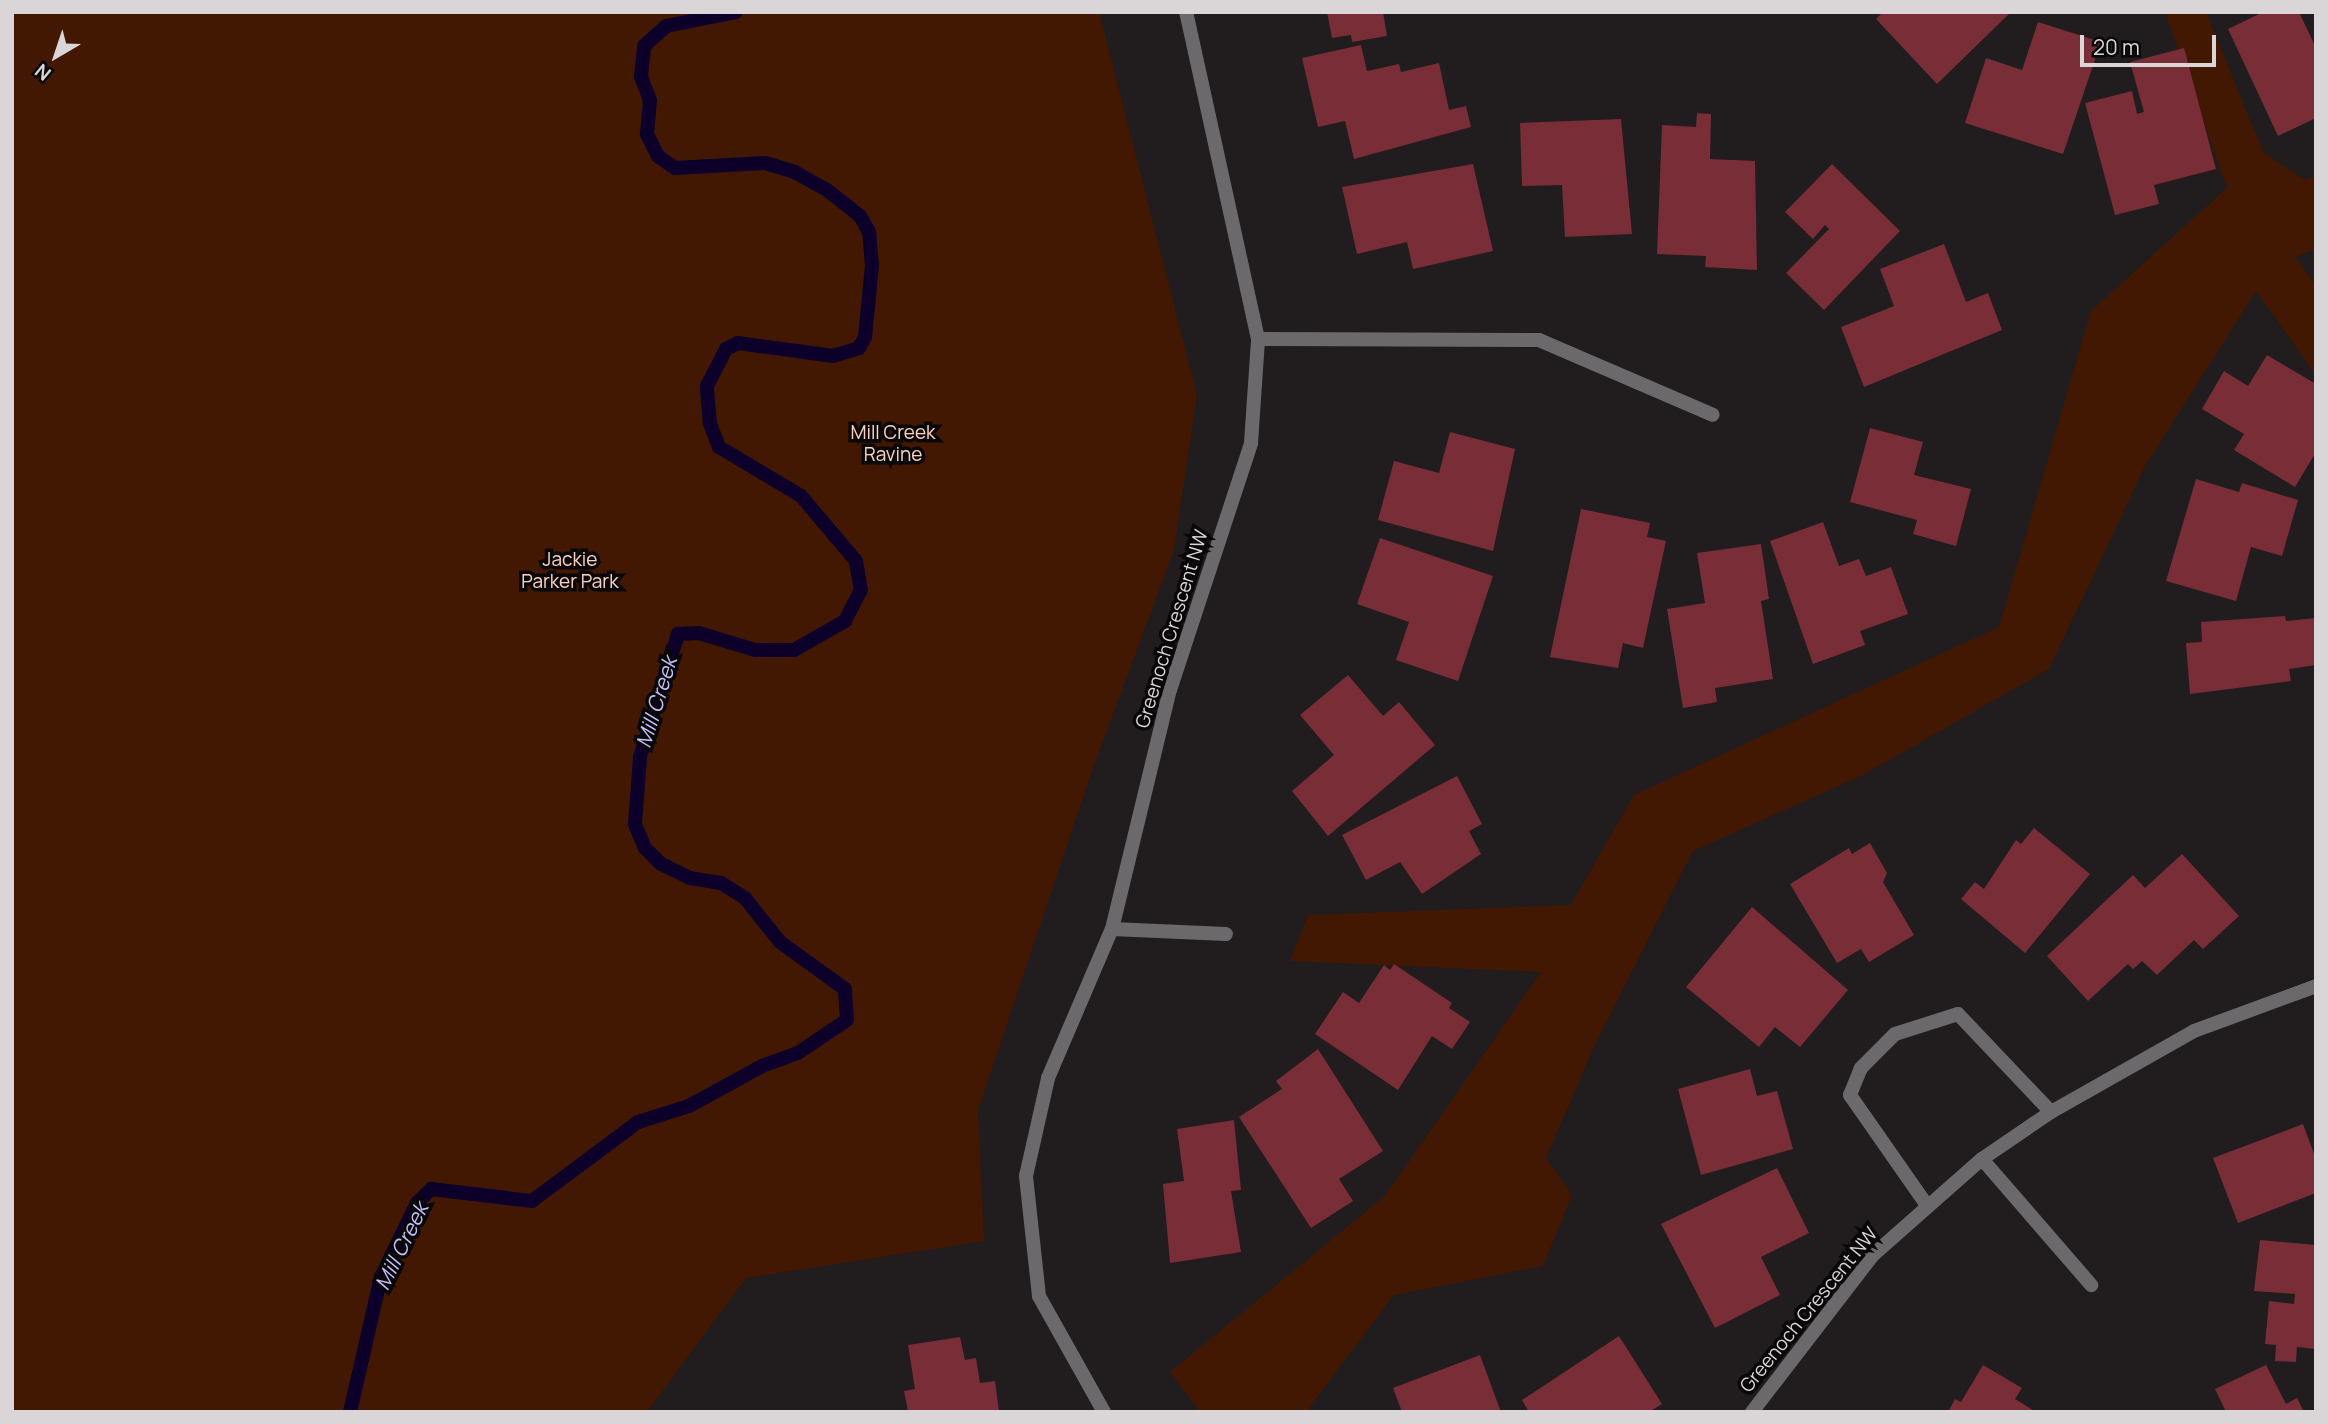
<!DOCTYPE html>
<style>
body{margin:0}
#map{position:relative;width:2328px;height:1424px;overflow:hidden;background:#211c1e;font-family:Manrope,sans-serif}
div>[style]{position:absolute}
.green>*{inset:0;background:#431803}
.stream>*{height:14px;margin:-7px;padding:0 7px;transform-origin:7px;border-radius:7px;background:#0c002b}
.building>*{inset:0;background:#782d37}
.street>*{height:14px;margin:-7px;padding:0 7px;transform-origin:7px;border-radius:7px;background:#6b696b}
span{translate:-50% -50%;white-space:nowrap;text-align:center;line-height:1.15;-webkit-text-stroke:7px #090708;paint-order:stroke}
.park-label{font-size:19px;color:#fdd2c1}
.street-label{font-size:19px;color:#dad6d8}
.water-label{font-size:21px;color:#c4c0fa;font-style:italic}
.frame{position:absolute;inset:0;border:14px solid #dad6d8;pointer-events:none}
.north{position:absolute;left:21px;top:21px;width:70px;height:70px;-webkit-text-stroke:5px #090708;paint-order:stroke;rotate:219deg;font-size:19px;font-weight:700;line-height:28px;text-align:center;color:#dad6d8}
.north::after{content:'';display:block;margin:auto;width:24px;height:32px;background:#dad6d8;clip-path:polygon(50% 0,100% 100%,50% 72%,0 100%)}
.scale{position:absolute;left:2080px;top:35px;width:136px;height:32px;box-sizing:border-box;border:4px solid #dad6d8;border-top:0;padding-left:9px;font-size:21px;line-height:24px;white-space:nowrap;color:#dad6d8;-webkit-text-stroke:5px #090708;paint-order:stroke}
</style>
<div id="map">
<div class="green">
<div style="clip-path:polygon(12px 12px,1099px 12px,1197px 395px,1174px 550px,1094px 765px,978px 1110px,984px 1241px,746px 1278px,647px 1412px,12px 1412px)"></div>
<div style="clip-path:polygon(2165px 12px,2206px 12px,2263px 152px,2305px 180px,2316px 176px,2316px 249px,2295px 257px,2316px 286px,2316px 375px,2256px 291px,2145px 466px,2049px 669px,1863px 775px,1693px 851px,1597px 1040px,1546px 1158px,1572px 1195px,1543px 1266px,1394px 1295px,1306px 1412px,1200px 1412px,1170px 1372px,1385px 1196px,1541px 972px,1290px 961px,1308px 915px,1571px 905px,1634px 795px,1999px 627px,2091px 311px,2227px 188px)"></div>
</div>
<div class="stream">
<div style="left:350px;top:1412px;width:139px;rotate:-77.1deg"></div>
<div style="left:381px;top:1277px;width:82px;rotate:-64.1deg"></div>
<div style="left:417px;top:1203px;width:20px;rotate:-45deg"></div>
<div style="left:431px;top:1189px;width:102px;rotate:6.8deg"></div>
<div style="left:532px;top:1201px;width:132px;rotate:-36.7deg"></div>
<div style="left:638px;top:1122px;width:53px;rotate:-17.4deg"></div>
<div style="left:689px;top:1106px;width:83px;rotate:-28.7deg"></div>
<div style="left:762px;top:1066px;width:38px;rotate:-20deg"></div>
<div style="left:798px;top:1053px;width:59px;rotate:-34deg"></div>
<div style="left:847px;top:1020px;width:31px;rotate:-94deg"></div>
<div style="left:845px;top:989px;width:80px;rotate:-144.1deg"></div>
<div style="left:780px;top:942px;width:56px;rotate:-128.5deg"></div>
<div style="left:745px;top:898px;width:28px;rotate:-148deg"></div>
<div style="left:721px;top:883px;width:31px;rotate:-171deg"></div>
<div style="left:690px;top:878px;width:32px;rotate:-154deg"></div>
<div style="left:661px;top:864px;width:23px;rotate:-135deg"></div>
<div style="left:645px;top:848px;width:26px;rotate:-113deg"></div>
<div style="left:635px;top:824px;width:67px;rotate:-85.7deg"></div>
<div style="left:640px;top:757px;width:129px;rotate:-72.8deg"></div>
<div style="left:678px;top:634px;width:21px;rotate:-3deg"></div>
<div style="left:699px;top:633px;width:59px;rotate:16.9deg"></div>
<div style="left:755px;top:650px;width:39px"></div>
<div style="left:794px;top:650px;width:59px;rotate:-29.6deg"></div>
<div style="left:845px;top:621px;width:35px;rotate:-63deg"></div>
<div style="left:861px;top:590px;width:29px;rotate:-100deg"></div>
<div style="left:856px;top:561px;width:85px;rotate:-130.2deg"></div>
<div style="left:801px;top:496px;width:96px;rotate:-149.1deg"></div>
<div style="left:719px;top:447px;width:25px;rotate:-111deg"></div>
<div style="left:710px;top:424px;width:38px;rotate:-95deg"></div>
<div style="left:707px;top:386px;width:42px;rotate:-62.8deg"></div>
<div style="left:726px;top:349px;width:13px;rotate:-27deg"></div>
<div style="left:738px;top:343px;width:96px;rotate:7.8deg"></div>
<div style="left:833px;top:356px;width:27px;rotate:-17deg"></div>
<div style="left:859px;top:348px;width:13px;rotate:-61deg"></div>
<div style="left:865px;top:337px;width:72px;rotate:-84.4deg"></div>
<div style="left:872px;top:265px;width:33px;rotate:-95deg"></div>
<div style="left:869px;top:232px;width:18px;rotate:-119deg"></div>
<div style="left:860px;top:216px;width:42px;rotate:-141.8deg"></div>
<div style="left:827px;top:190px;width:37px;rotate:-151deg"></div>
<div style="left:795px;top:172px;width:30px;rotate:-163deg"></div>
<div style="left:766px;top:163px;width:91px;rotate:176.9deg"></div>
<div style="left:675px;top:168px;width:21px;rotate:-145deg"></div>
<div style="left:658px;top:156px;width:25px;rotate:-117deg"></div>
<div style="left:647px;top:134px;width:34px;rotate:-85deg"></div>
<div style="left:650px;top:100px;width:26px;rotate:-111deg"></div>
<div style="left:641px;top:76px;width:30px;rotate:-84deg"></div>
<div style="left:644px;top:46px;width:30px;rotate:-42deg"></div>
<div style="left:666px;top:26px;width:71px;rotate:-11.3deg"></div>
</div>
<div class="building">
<div style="clip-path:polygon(1327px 12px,1383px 12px,1387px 36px,1352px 42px,1351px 35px,1332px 38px)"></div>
<div style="clip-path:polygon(1883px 12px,2011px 12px,1937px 84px,1876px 19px)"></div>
<div style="clip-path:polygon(2263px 12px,2299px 12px,2316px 48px,2316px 118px,2278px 136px,2228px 29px)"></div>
<div style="clip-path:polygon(2038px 22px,2101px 42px,2063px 154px,1965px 123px,1986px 58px,2022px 70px)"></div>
<div style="clip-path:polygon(1361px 45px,1367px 71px,1399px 64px,1401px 72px,1439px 63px,1449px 110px,1466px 106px,1471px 127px,1354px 159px,1345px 121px,1318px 127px,1302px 58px)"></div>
<div style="clip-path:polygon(2184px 48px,2216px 169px,2154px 185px,2159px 204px,2115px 215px,2085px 103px,2132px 91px,2137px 114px,2144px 112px,2130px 62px)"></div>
<div style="clip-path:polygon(1697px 113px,1711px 114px,1710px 159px,1755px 161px,1757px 270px,1705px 267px,1706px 256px,1657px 254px,1662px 125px,1696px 127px)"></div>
<div style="clip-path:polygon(1621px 119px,1632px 234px,1565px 237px,1562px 185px,1522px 186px,1520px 123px)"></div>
<div style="clip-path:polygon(1473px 164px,1493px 251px,1413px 269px,1407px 242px,1357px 254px,1342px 187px)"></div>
<div style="clip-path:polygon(1832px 164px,1900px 231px,1824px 310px,1786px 273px,1829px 229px,1825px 225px,1813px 239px,1785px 212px)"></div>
<div style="clip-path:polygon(1944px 244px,1966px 302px,1988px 293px,2002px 330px,1864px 387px,1841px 327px,1894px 306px,1880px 269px)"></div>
<div style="clip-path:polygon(2267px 355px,2316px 384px,2316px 452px,2295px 487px,2234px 450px,2244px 434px,2202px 409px,2224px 371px,2248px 386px)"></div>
<div style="clip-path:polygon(1870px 428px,1923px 442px,1914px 475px,1971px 489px,1956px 546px,1913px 534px,1917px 520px,1850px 502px)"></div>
<div style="clip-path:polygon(1450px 432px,1515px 449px,1493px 551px,1378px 520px,1394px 461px,1439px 473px)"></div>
<div style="clip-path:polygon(2196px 479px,2239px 492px,2242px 483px,2298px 500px,2282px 556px,2251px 547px,2236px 601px,2166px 581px)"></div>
<div style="clip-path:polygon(1581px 509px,1650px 523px,1647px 537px,1666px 541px,1643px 648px,1623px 643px,1618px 668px,1550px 657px)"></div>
<div style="clip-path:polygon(1823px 522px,1839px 566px,1859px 559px,1866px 576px,1891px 567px,1908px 614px,1860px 631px,1865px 645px,1813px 664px,1770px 541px)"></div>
<div style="clip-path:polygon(1380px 538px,1493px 576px,1458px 681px,1396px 660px,1409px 622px,1357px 604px)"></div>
<div style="clip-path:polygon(1761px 544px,1769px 599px,1761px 601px,1773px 679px,1715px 688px,1717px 702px,1683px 708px,1667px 609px,1705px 603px,1697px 553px)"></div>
<div style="clip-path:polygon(2285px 616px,2286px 621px,2316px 618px,2316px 665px,2289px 669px,2291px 681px,2190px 694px,2186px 643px,2202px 642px,2201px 622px)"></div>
<div style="clip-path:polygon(1348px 675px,1383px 716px,1399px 702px,1435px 745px,1328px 836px,1292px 791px,1334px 755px,1300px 715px)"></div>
<div style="clip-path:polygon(1457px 776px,1482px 824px,1469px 831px,1481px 854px,1422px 894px,1400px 862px,1366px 880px,1342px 835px)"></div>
<div style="clip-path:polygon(2034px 828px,2090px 874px,2025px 953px,1961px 899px,1975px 882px,1984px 889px,2016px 840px,2021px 844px)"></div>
<div style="clip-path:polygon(1870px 843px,1887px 873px,1883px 882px,1914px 935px,1869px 962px,1861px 949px,1837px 963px,1790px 884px,1849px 848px,1852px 854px)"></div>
<div style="clip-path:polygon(2182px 854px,2239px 916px,2203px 949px,2194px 940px,2157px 975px,2142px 961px,2133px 969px,2128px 964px,2088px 1001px,2047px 956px,2133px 875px,2145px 888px)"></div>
<div style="clip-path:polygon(1752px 907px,1848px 990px,1800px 1047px,1775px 1027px,1759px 1047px,1686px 987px)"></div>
<div style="clip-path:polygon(1394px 964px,1452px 1003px,1449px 1008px,1470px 1022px,1452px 1049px,1432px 1036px,1398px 1090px,1315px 1034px,1343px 992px,1359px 1003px,1384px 965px,1390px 970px)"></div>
<div style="clip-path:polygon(1318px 1049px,1383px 1151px,1339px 1179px,1353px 1201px,1311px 1228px,1239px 1117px,1282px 1089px,1276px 1081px)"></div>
<div style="clip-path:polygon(1750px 1069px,1757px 1096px,1777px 1091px,1793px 1149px,1701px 1175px,1678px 1089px)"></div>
<div style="clip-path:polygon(1234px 1120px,1241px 1190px,1231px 1191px,1241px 1252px,1170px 1263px,1163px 1184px,1184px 1181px,1177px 1129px)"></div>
<div style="clip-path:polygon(2303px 1124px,2316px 1159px,2316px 1193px,2238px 1223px,2213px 1158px)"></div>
<div style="clip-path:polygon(1777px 1168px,1809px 1233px,1761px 1257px,1780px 1295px,1715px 1328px,1661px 1224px)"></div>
<div style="clip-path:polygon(2260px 1240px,2316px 1245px,2316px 1349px,2297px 1347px,2296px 1362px,2275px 1361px,2276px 1345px,2265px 1344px,2269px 1301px,2294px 1304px,2295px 1294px,2254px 1291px)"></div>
<div style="clip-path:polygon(1619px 1336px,1662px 1404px,1649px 1412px,1529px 1412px,1522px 1400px)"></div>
<div style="clip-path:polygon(960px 1337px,965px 1360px,976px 1358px,980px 1383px,995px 1381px,999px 1411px,908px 1411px,904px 1391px,915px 1389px,908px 1345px)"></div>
<div style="clip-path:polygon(1480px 1355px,1501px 1412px,1402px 1412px,1393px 1388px)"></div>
<div style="clip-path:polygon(1983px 1365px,2022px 1388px,2015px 1399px,2036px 1412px,1948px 1412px,1955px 1399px,1961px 1402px)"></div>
<div style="clip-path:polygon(2266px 1365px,2286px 1404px,2297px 1398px,2304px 1412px,2226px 1412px,2215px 1389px)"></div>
</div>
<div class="street">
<div style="left:1258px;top:339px;width:281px;rotate:0.2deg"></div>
<div style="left:1539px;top:340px;width:189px;rotate:23.3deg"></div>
<div style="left:1112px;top:929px;width:114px;rotate:2.5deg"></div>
<div style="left:1982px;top:1159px;width:167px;rotate:49.1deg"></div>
<div style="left:1926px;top:1204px;width:133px;rotate:-124.9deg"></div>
<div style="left:1850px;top:1095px;width:29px;rotate:-68deg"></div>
<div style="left:1861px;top:1068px;width:48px;rotate:-45deg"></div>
<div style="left:1895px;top:1034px;width:66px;rotate:-17.6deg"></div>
<div style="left:1958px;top:1014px;width:135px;rotate:46.5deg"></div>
<div style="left:1104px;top:1412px;width:133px;rotate:-119.3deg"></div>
<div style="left:1039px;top:1296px;width:121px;rotate:-96.2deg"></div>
<div style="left:1026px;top:1176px;width:100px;rotate:-77.3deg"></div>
<div style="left:1048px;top:1078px;width:162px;rotate:-66.8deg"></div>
<div style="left:1112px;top:929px;width:246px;rotate:-76.4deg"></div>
<div style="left:1170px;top:690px;width:260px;rotate:-71.8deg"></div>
<div style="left:1251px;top:443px;width:104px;rotate:-86.1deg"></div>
<div style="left:1258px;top:339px;width:335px;rotate:-102.4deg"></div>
<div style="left:1752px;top:1412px;width:198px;rotate:-52.4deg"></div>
<div style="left:1873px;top:1255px;width:145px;rotate:-41.4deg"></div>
<div style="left:1982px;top:1159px;width:83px;rotate:-34.3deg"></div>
<div style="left:2051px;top:1112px;width:164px;rotate:-29.5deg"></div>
<div style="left:2194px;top:1031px;width:130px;rotate:-20.2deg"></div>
</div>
<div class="park-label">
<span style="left:893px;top:444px">Mill Creek<br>Ravine</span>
<span style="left:570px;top:571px">Jackie<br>Parker Park</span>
</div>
<div class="street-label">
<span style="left:1172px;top:629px;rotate:-73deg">Greenoch Crescent NW</span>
<span style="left:1809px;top:1310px;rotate:-51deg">Greenoch Crescent NW</span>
</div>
<div class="water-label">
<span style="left:656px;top:702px;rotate:-73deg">Mill Creek</span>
<span style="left:401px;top:1246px;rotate:-64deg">Mill Creek</span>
</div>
<div class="frame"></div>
<div class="north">N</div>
<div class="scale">20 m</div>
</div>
